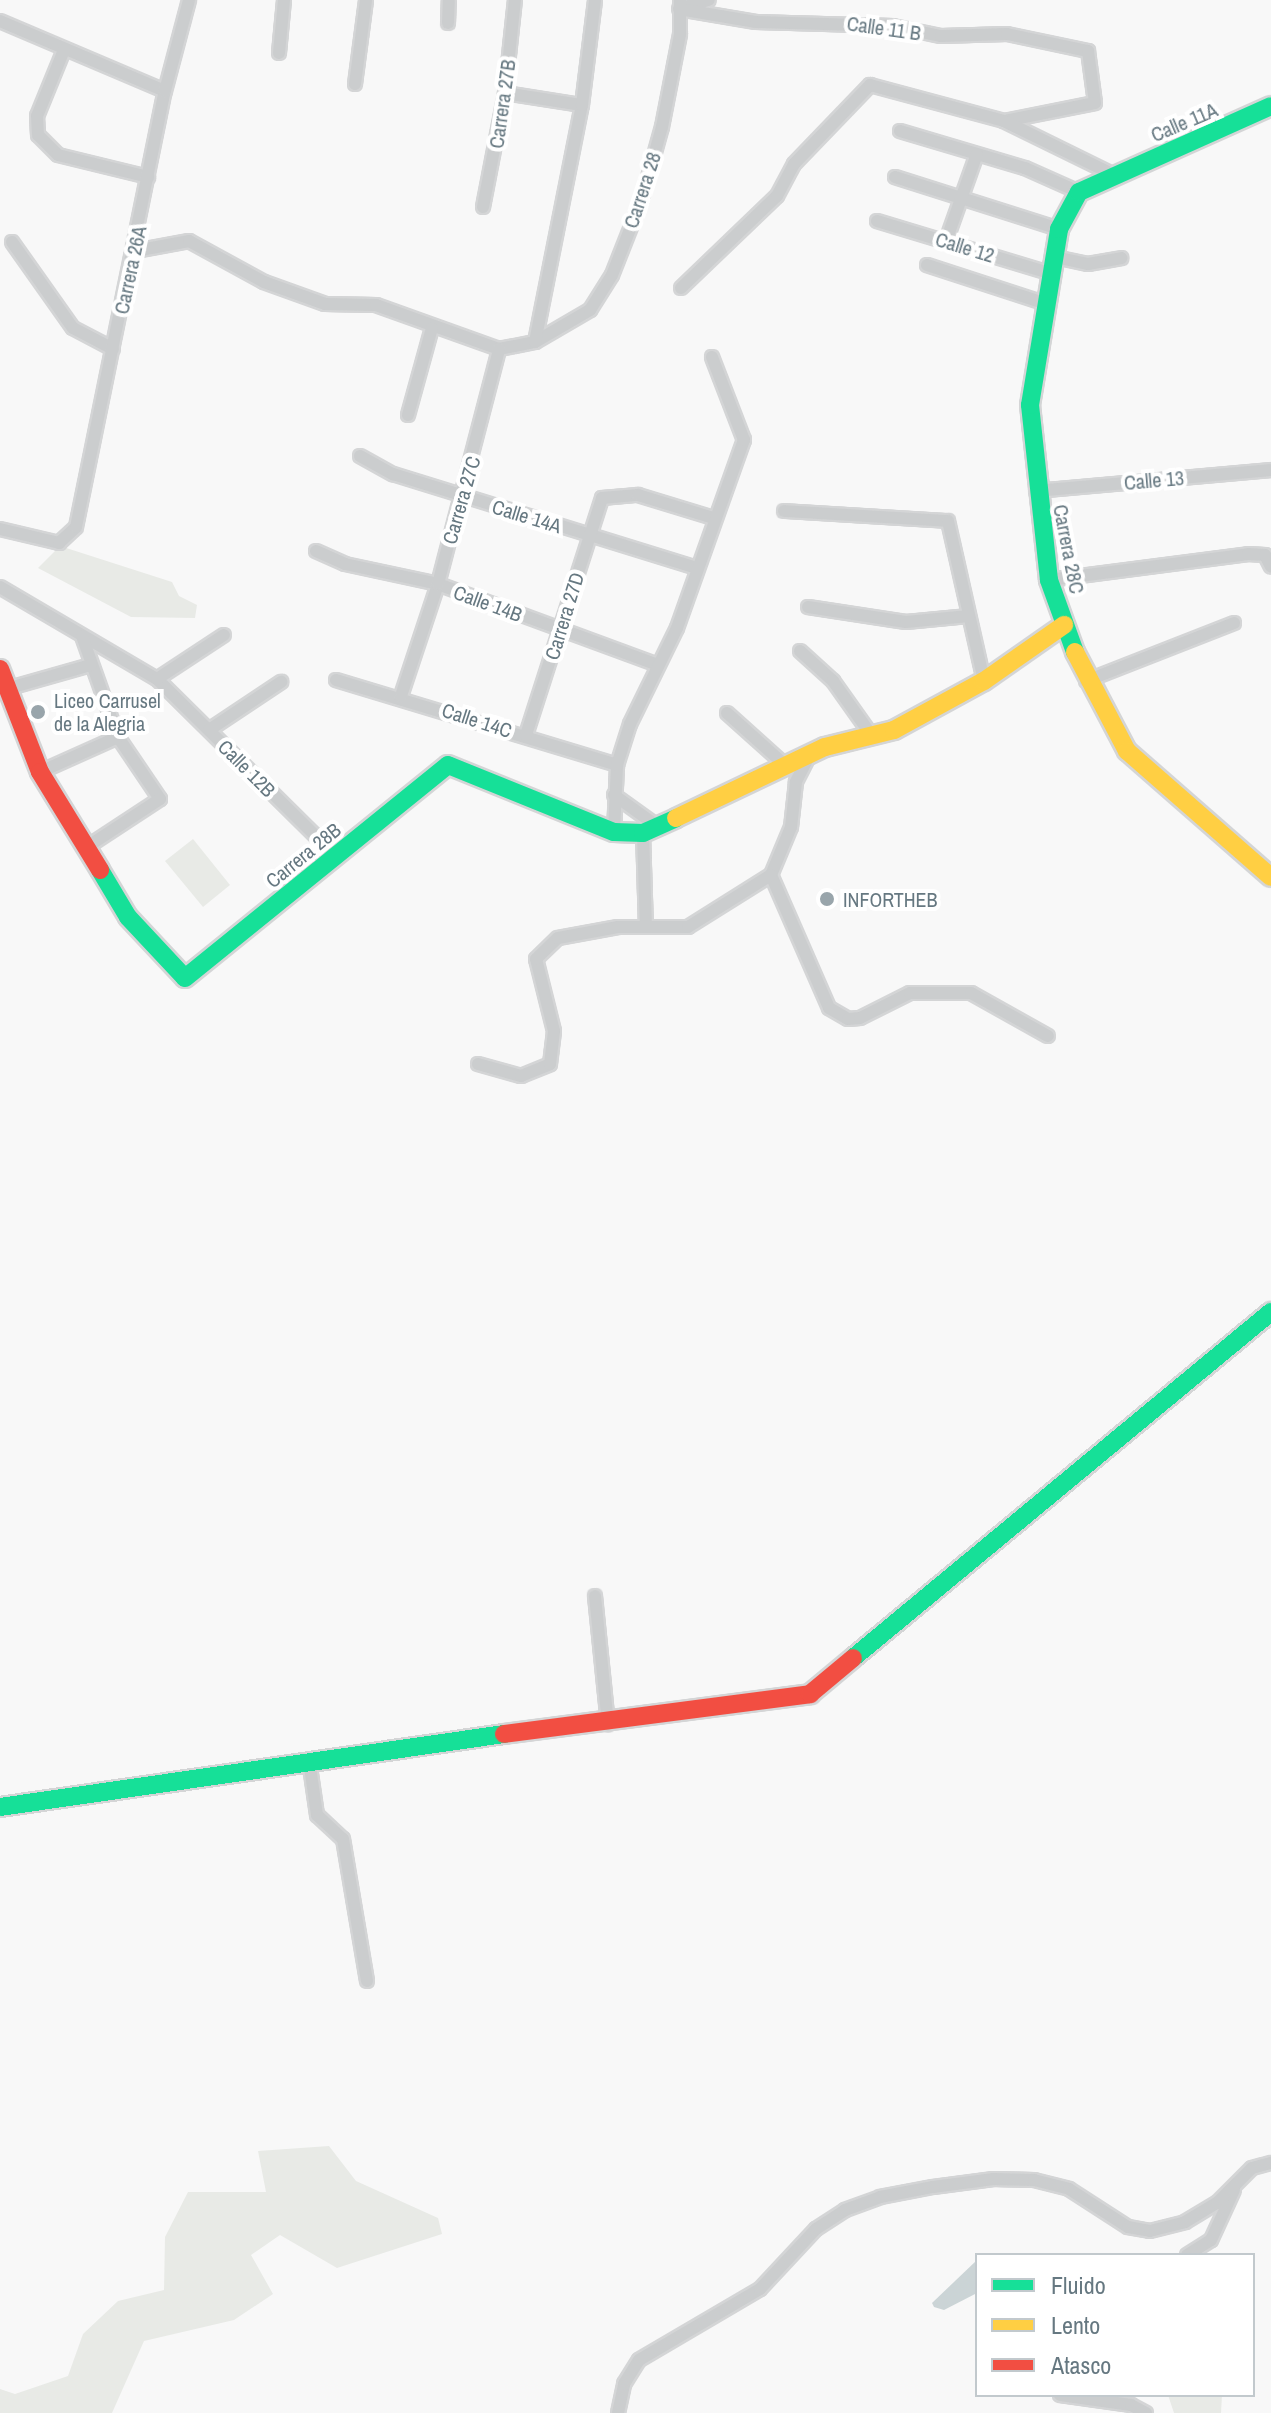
<!DOCTYPE html>
<style>
body{margin:0}
#map{position:relative;width:1271px;height:2413px;overflow:hidden;background:#f8f8f8;font-family:"Archivo Narrow",sans-serif}
div>[style]{position:absolute}
.green>*{inset:0;background:#e8eae6}
.water>*{inset:0;background:#cbd4d6}
.roads{filter:drop-shadow(2px 0 #d4d5d6) drop-shadow(-2px 0 #d4d5d6) drop-shadow(0 2px #d4d5d6) drop-shadow(0 -2px #d4d5d6)}
.street>*{height:12px;margin:-6px;padding:0 6px;transform-origin:6px;border-radius:6px;background:#cbcdce}
.fast>*{height:18px;margin:-9px;padding:0 9px;transform-origin:9px;border-radius:9px;background:#16e098}
.slow>*{height:18px;margin:-9px;padding:0 9px;transform-origin:9px;border-radius:9px;background:#ffcf43}
.jam>*{height:18px;margin:-9px;padding:0 9px;transform-origin:9px;border-radius:9px;background:#f24e42}
.dots>*{width:22px;height:22px;translate:-50% -50%;box-sizing:border-box;border:4px solid #fff;border-radius:50%}
span{translate:-50% -50%;white-space:nowrap;text-align:center;line-height:1.15;-webkit-text-stroke:8px #fff;paint-order:stroke}
.street-label{font-size:20px;color:#667881}
.poi-label{font-size:20px;color:#667881}
.left{translate:0 -50%;text-align:left}
.legend{position:absolute;left:975px;top:2253px;width:280px;height:144px;box-sizing:border-box;background:#fff;border:2px solid #c2c9cd;margin:0;padding:10px 14px;list-style:none;font-size:24px;color:#667881}
.legend li{display:flex;align-items:center;gap:16px;height:40px}
.legend b{width:40px;border:2px solid #c2c9cd}
</style>
<div id="map">
<div class="green">
<div style="clip-path:polygon(60px 546px,172px 582px,179px 596px,197px 605px,195px 618px,131px 617px,38px 568px)"></div>
<div style="clip-path:polygon(193px 839px,230px 885px,203px 907px,165px 861px)"></div>
<div style="clip-path:polygon(329px 2146px,356px 2181px,438px 2218px,442px 2234px,337px 2268px,280px 2235px,251px 2255px,273px 2294px,234px 2320px,144px 2341px,112px 2413px,0 2413px,0 2389px,15px 2394px,68px 2376px,83px 2334px,118px 2301px,164px 2290px,165px 2237px,188px 2192px,266px 2192px,258px 2151px)"></div>
<div style="clip-path:polygon(1168px 2395px,1222px 2395px,1221px 2413px,1174px 2413px)"></div>
</div>
<div class="water">
<div style="clip-path:polygon(977px 2260px,977px 2293px,944px 2310px,934px 2307px,932px 2303px)"></div>
</div>
<div class="roads">
<div class="street">
<div style="left:682px;top:8px;width:28px;rotate:-17deg"></div>
<div style="left:679px;top:9px;width:78px;rotate:9.6deg"></div>
<div style="left:756px;top:22px;width:137px;rotate:1.7deg"></div>
<div style="left:893px;top:26px;width:49px;rotate:11.8deg"></div>
<div style="left:941px;top:36px;width:66px;rotate:-1.7deg"></div>
<div style="left:1007px;top:34px;width:83px;rotate:11.9deg"></div>
<div style="left:1088px;top:51px;width:52px;rotate:82.3deg"></div>
<div style="left:1095px;top:103px;width:93px;rotate:168.8deg"></div>
<div style="left:0;top:21px;width:179px;rotate:23deg"></div>
<div style="left:448px;top:23px;width:23px;rotate:-88deg"></div>
<div style="left:64px;top:50px;width:71px;rotate:112.2deg"></div>
<div style="left:37px;top:116px;width:19px;rotate:87deg"></div>
<div style="left:38px;top:135px;width:28px;rotate:45deg"></div>
<div style="left:58px;top:155px;width:93px;rotate:13.7deg"></div>
<div style="left:279px;top:53px;width:53px;rotate:-84.6deg"></div>
<div style="left:355px;top:84px;width:85px;rotate:-82.5deg"></div>
<div style="left:505px;top:93px;width:78px;rotate:8.9deg"></div>
<div style="left:900px;top:131px;width:130px;rotate:16.5deg"></div>
<div style="left:1025px;top:168px;width:59px;rotate:24deg"></div>
<div style="left:895px;top:177px;width:172px;rotate:17.6deg"></div>
<div style="left:483px;top:207px;width:116px;rotate:-79.1deg"></div>
<div style="left:505px;top:93px;width:94px;rotate:-83.9deg"></div>
<div style="left:877px;top:221px;width:184px;rotate:16.8deg"></div>
<div style="left:946px;top:241px;width:92px;rotate:-70.4deg"></div>
<div style="left:12px;top:242px;width:105px;rotate:54.7deg"></div>
<div style="left:73px;top:328px;width:45px;rotate:27.7deg"></div>
<div style="left:135px;top:251px;width:55px;rotate:-10.5deg"></div>
<div style="left:189px;top:241px;width:85px;rotate:28.7deg"></div>
<div style="left:264px;top:282px;width:65px;rotate:19.8deg"></div>
<div style="left:325px;top:304px;width:51px;rotate:1.1deg"></div>
<div style="left:376px;top:305px;width:131px;rotate:19.7deg"></div>
<div style="left:499px;top:349px;width:37px;rotate:-11deg"></div>
<div style="left:535px;top:342px;width:64px;rotate:-30.2deg"></div>
<div style="left:590px;top:310px;width:41px;rotate:-57.8deg"></div>
<div style="left:612px;top:275px;width:82px;rotate:-68.5deg"></div>
<div style="left:642px;top:199px;width:75px;rotate:-74.5deg"></div>
<div style="left:662px;top:127px;width:95px;rotate:-79deg"></div>
<div style="left:680px;top:34px;width:34px;rotate:-90deg"></div>
<div style="left:1055px;top:257px;width:34px;rotate:12deg"></div>
<div style="left:1088px;top:264px;width:34px;rotate:-10deg"></div>
<div style="left:927px;top:265px;width:126px;rotate:18deg"></div>
<div style="left:681px;top:288px;width:133px;rotate:-43.8deg"></div>
<div style="left:777px;top:196px;width:36px;rotate:-62deg"></div>
<div style="left:794px;top:164px;width:110px;rotate:-46.1deg"></div>
<div style="left:870px;top:85px;width:139px;rotate:15deg"></div>
<div style="left:1004px;top:121px;width:120px;rotate:26.1deg"></div>
<div style="left:535px;top:342px;width:242px;rotate:-78.8deg"></div>
<div style="left:582px;top:105px;width:106px;rotate:-82.9deg"></div>
<div style="left:408px;top:415px;width:90px;rotate:-74.6deg"></div>
<div style="left:360px;top:456px;width:38px;rotate:29deg"></div>
<div style="left:393px;top:474px;width:318px;rotate:17.2deg"></div>
<div style="left:1036px;top:491px;width:236px;rotate:-5.1deg"></div>
<div style="left:784px;top:511px;width:164px;rotate:3.5deg"></div>
<div style="left:948px;top:521px;width:164px;rotate:77.3deg"></div>
<div style="left:0;top:529px;width:61px;rotate:13.3deg"></div>
<div style="left:59px;top:543px;width:23px;rotate:-43deg"></div>
<div style="left:76px;top:527px;width:445px;rotate:-78.5deg"></div>
<div style="left:165px;top:91px;width:94px;rotate:-75.2deg"></div>
<div style="left:316px;top:551px;width:32px;rotate:24deg"></div>
<div style="left:345px;top:564px;width:95px;rotate:12.1deg"></div>
<div style="left:438px;top:584px;width:234px;rotate:20.2deg"></div>
<div style="left:1049px;top:580px;width:201px;rotate:-7.4deg"></div>
<div style="left:1248px;top:554px;width:17px;rotate:3deg"></div>
<div style="left:1265px;top:555px;width:13px;rotate:63deg"></div>
<div style="left:0;top:587px;width:182px;rotate:30.4deg"></div>
<div style="left:157px;top:679px;width:253px;rotate:44.7deg"></div>
<div style="left:808px;top:607px;width:99px;rotate:8.7deg"></div>
<div style="left:906px;top:622px;width:63px;rotate:-5.4deg"></div>
<div style="left:82px;top:636px;width:107px;rotate:70.4deg"></div>
<div style="left:118px;top:737px;width:75px;rotate:55.9deg"></div>
<div style="left:160px;top:799px;width:87px;rotate:146.7deg"></div>
<div style="left:800px;top:651px;width:45px;rotate:42.3deg"></div>
<div style="left:833px;top:681px;width:64px;rotate:54.6deg"></div>
<div style="left:157px;top:679px;width:80px;rotate:-33.3deg"></div>
<div style="left:336px;top:680px;width:294px;rotate:16.8deg"></div>
<div style="left:1086px;top:681px;width:159px;rotate:-21.4deg"></div>
<div style="left:6px;top:689px;width:88px;rotate:-15.8deg"></div>
<div style="left:401px;top:696px;width:118px;rotate:-71.7deg"></div>
<div style="left:438px;top:584px;width:243px;rotate:-75.4deg"></div>
<div style="left:727px;top:713px;width:78px;rotate:41.9deg"></div>
<div style="left:209px;top:730px;width:87px;rotate:-33.7deg"></div>
<div style="left:526px;top:735px;width:249px;rotate:-72.2deg"></div>
<div style="left:602px;top:498px;width:36px;rotate:-5deg"></div>
<div style="left:638px;top:495px;width:78px;rotate:17deg"></div>
<div style="left:808px;top:758px;width:27px;rotate:117deg"></div>
<div style="left:796px;top:782px;width:45px;rotate:96.3deg"></div>
<div style="left:791px;top:827px;width:52px;rotate:112.6deg"></div>
<div style="left:771px;top:875px;width:145px;rotate:66.4deg"></div>
<div style="left:829px;top:1008px;width:22px;rotate:30deg"></div>
<div style="left:848px;top:1019px;width:12px;rotate:-5deg"></div>
<div style="left:860px;top:1018px;width:56px;rotate:-26.6deg"></div>
<div style="left:910px;top:993px;width:61px"></div>
<div style="left:971px;top:993px;width:88px;rotate:29.2deg"></div>
<div style="left:40px;top:772px;width:85px;rotate:-24.2deg"></div>
<div style="left:614px;top:795px;width:57px;rotate:35.7deg"></div>
<div style="left:614px;top:832px;width:67px;rotate:-87.4deg"></div>
<div style="left:617px;top:765px;width:43px;rotate:-72.4deg"></div>
<div style="left:630px;top:724px;width:107px;rotate:-63.9deg"></div>
<div style="left:677px;top:628px;width:200px;rotate:-70.4deg"></div>
<div style="left:744px;top:440px;width:89px;rotate:-111.1deg"></div>
<div style="left:643px;top:833px;width:93px;rotate:88.2deg"></div>
<div style="left:478px;top:1064px;width:45px;rotate:15.6deg"></div>
<div style="left:521px;top:1076px;width:31px;rotate:-22deg"></div>
<div style="left:550px;top:1064px;width:33px;rotate:-83deg"></div>
<div style="left:554px;top:1031px;width:74px;rotate:-104deg"></div>
<div style="left:536px;top:959px;width:30px;rotate:-44deg"></div>
<div style="left:558px;top:938px;width:61px;rotate:-10.4deg"></div>
<div style="left:618px;top:927px;width:70px"></div>
<div style="left:688px;top:927px;width:98px;rotate:-32.1deg"></div>
<div style="left:595px;top:1596px;width:129px;rotate:84.2deg"></div>
<div style="left:309px;top:1760px;width:56px;rotate:81.7deg"></div>
<div style="left:317px;top:1815px;width:35px;rotate:43deg"></div>
<div style="left:343px;top:1839px;width:144px;rotate:80.4deg"></div>
<div style="left:1187px;top:2255px;width:28px;rotate:-32deg"></div>
<div style="left:1211px;top:2240px;width:55px;rotate:-65.3deg"></div>
<div style="left:1060px;top:2395px;width:72px;rotate:8deg"></div>
<div style="left:1131px;top:2405px;width:17px;rotate:28deg"></div>
<div style="left:618px;top:2413px;width:30px;rotate:-78deg"></div>
<div style="left:624px;top:2384px;width:28px;rotate:-58deg"></div>
<div style="left:639px;top:2360px;width:140px;rotate:-30.4deg"></div>
<div style="left:760px;top:2289px;width:82px;rotate:-47deg"></div>
<div style="left:816px;top:2229px;width:35px;rotate:-33deg"></div>
<div style="left:845px;top:2210px;width:37px;rotate:-20deg"></div>
<div style="left:880px;top:2197px;width:54px;rotate:-10.7deg"></div>
<div style="left:933px;top:2187px;width:61px;rotate:-7.6deg"></div>
<div style="left:993px;top:2179px;width:41px;rotate:1.4deg"></div>
<div style="left:1034px;top:2180px;width:36px;rotate:14deg"></div>
<div style="left:1069px;top:2189px;width:70px;rotate:32.8deg"></div>
<div style="left:1128px;top:2227px;width:22px;rotate:10deg"></div>
<div style="left:1150px;top:2231px;width:36px;rotate:-14deg"></div>
<div style="left:1185px;top:2222px;width:37px;rotate:-31deg"></div>
<div style="left:1217px;top:2203px;width:49px;rotate:-45deg"></div>
<div style="left:1252px;top:2168px;width:20px;rotate:-15deg"></div>
</div>
<div class="fast">
<div style="left:1075px;top:652px;width:77px;rotate:-109.9deg"></div>
<div style="left:1049px;top:580px;width:176px;rotate:-96.2deg"></div>
<div style="left:1030px;top:405px;width:178px;rotate:-80.6deg"></div>
<div style="left:1059px;top:229px;width:42px;rotate:-61.6deg"></div>
<div style="left:1079px;top:192px;width:210px;rotate:-24.1deg"></div>
<div style="left:100px;top:870px;width:55px;rotate:59.2deg"></div>
<div style="left:128px;top:917px;width:83px;rotate:46.9deg"></div>
<div style="left:185px;top:978px;width:338px;rotate:-39deg"></div>
<div style="left:448px;top:765px;width:179px;rotate:22deg"></div>
<div style="left:614px;top:832px;width:29px;rotate:2deg"></div>
<div style="left:643px;top:833px;width:36px;rotate:-24deg"></div>
<div style="left:853px;top:1658px;width:543px;rotate:-39.62deg"></div>
<div style="left:0;top:1807px;width:509px;rotate:-8.24deg"></div>
</div>
<div class="slow">
<div style="left:1075px;top:652px;width:112px;rotate:62.3deg"></div>
<div style="left:1127px;top:751px;width:191px;rotate:41.2deg"></div>
<div style="left:676px;top:818px;width:165px;rotate:-25.5deg"></div>
<div style="left:825px;top:747px;width:71px;rotate:-13.8deg"></div>
<div style="left:894px;top:730px;width:102px;rotate:-28.6deg"></div>
<div style="left:984px;top:681px;width:98px;rotate:-35deg"></div>
</div>
<div class="jam">
<div style="left:0;top:669px;width:110px;rotate:68.8deg"></div>
<div style="left:40px;top:772px;width:115px;rotate:58.5deg"></div>
<div style="left:504px;top:1734px;width:309px;rotate:-7.4deg"></div>
<div style="left:810px;top:1694px;width:56px;rotate:-39.9deg"></div>
</div>
</div>
<div class="dots">
<div style="left:38px;top:712px;background:#99a5ab"></div>
<div style="left:827px;top:899px;background:#99a5ab"></div>
</div>
<div class="street-label">
<span style="left:884px;top:28px;rotate:8deg">Calle 11 B</span>
<span style="left:502px;top:104px;rotate:-82deg">Carrera 27B</span>
<span style="left:1184px;top:122px;rotate:-23deg">Calle 11A</span>
<span style="left:642px;top:190px;rotate:-72deg">Carrera 28</span>
<span style="left:965px;top:247px;rotate:17deg">Calle 12</span>
<span style="left:130px;top:270px;rotate:-78deg">Carrera 26A</span>
<span style="left:1154px;top:480px;rotate:-5deg">Calle 13</span>
<span style="left:461px;top:500px;rotate:-74deg">Carrera 27C</span>
<span style="left:527px;top:516px;rotate:17deg">Calle 14A</span>
<span style="left:1069px;top:549px;rotate:79deg">Carrera 28C</span>
<span style="left:488px;top:603px;rotate:20deg">Calle 14B</span>
<span style="left:564px;top:616px;rotate:-73deg">Carrera 27D</span>
<span style="left:477px;top:720px;rotate:18deg">Calle 14C</span>
<span style="left:247px;top:768px;rotate:45deg">Calle 12B</span>
<span style="left:303px;top:855px;rotate:-39deg">Carrera 28B</span>
</div>
<div class="poi-label">
<span class="left" style="left:54px;top:712px">Liceo Carrusel<br>de la Alegria</span>
<span class="left" style="left:843px;top:899px">INFORTHEB</span>
</div>
<ul class="legend">
<li><b style="height:10px;background:#16e098"></b>Fluido</li>
<li><b style="height:10px;background:#ffcf43"></b>Lento</li>
<li><b style="height:10px;background:#f24e42"></b>Atasco</li>
</ul>
</div>
